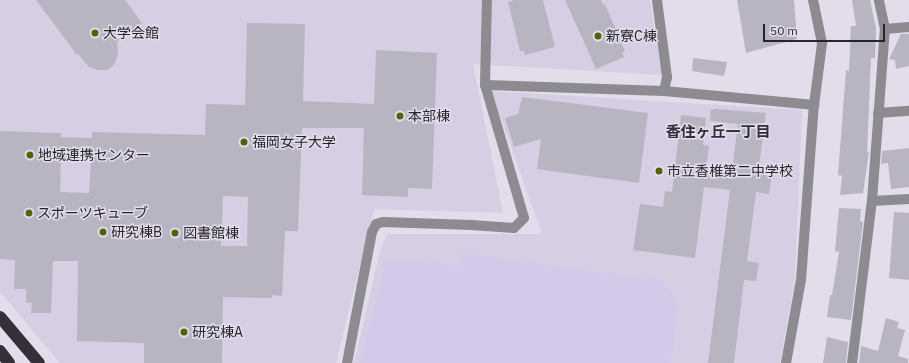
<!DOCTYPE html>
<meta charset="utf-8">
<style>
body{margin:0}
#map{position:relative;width:909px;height:363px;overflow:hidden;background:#e2dceb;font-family:"IBM Plex Sans","Noto Sans JP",sans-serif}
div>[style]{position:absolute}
.built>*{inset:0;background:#d6cfe4}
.green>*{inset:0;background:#d5c9e9}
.building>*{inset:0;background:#b9b4c2}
.minor>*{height:10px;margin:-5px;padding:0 5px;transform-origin:5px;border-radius:5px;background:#8d8b91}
.highway>*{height:12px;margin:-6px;padding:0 6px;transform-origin:6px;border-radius:6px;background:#342f3b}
.dots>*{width:11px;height:11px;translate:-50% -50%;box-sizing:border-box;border:2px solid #e2dceb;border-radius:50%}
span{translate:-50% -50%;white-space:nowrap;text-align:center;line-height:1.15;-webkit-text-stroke:3px #e2dceb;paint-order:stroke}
.poi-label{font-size:14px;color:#27252b}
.left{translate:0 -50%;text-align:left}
.neighbourhood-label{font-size:15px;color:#322e39;font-weight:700}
.scale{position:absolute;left:763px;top:24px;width:122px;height:18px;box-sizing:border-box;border:2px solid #27252b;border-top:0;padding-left:5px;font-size:12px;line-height:14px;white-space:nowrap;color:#27252b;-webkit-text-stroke:3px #e2dceb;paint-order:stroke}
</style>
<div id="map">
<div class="built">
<div style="clip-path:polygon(0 0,650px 0,662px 75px,473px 64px,503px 213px,374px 209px,336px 363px,60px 363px,0 292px)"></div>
<div style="clip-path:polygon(491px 91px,802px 110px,795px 278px,780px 363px,354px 363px,380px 251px,387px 234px,540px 234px,541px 231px)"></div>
</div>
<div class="green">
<div style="clip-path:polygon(461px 253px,661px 280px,679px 303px,671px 363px,360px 363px,385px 258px,459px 265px)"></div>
</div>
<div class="building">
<div style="clip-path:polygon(36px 0,125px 0,142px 23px,117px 42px,118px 55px,114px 65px,107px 70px,97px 70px,89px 67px,78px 54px,77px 55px)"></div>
<div style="clip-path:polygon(515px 0,543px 0,555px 47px,525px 55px,524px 51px,520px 51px,508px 2px)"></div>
<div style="clip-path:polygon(565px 0,601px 0,603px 5px,605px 4px,625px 51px,622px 53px,624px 57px,596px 69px)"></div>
<div style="clip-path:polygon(737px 0,794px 0,797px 39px,746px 53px)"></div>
<div style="clip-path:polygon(852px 0,870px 0,876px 28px,875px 58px,871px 58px,867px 153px,869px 152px,863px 193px,840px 195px,842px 176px,838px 175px,846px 70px,849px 71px,851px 26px,856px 26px)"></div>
<div style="clip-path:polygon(evenodd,247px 23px,305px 24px,303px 101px,374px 104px,376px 50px,437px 53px,432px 189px,408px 188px,408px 197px,362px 195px,364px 128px,302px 128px,298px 231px,285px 231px,282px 296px,272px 295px,272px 298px,223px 297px,222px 363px,144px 363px,144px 343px,77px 341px,78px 261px,53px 261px,51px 313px,31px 313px,32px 303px,26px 303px,26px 289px,14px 289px,15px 260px,0 259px,0 131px,61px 133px,61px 137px,92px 138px,92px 132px,205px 135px,206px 104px,245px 105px,247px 23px,61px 158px,91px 158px,89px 193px,60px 192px,61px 158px,247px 23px,223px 196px,248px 197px,247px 246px,221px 246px,223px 196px)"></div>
<div style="clip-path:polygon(901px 34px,909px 34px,909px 66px,896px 69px,895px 60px,889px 59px)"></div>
<div style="clip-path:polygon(693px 58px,727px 62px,724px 76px,692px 71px)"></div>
<div style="clip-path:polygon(522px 97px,648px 113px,639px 183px,537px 169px,541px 139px,514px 147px,505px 118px,518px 114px)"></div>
<div style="clip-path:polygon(715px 109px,766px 113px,758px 174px,772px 175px,769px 194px,756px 192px,747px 261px,759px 263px,756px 281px,744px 280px,734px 363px,708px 363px,730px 190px,704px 187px,695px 258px,633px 250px,640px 204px,663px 207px,665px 191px,672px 192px,681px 115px,706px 118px,703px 145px,709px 146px,706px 169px,732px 172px,738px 124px,710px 121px,711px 110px)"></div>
<div style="clip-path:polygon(909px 148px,909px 187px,891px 189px,888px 163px,881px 164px,882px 151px)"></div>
<div style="clip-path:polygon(839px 208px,861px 209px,860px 221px,863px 222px,851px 320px,827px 317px,830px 295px,832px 295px,839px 252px,835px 251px)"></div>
<div style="clip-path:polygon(894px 212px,909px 213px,909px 280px,889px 278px)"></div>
<div style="clip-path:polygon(886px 318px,899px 322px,897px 328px,905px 330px,898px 356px,908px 359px,908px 363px,859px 363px,861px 346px,878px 351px)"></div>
<div style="clip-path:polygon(827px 337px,848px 342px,846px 363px,823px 363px)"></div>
</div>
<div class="minor">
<div style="left:657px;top:0;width:78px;rotate:82.6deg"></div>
<div style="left:667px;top:77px;width:14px;rotate:102deg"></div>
<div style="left:885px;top:29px;width:24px;rotate:-5deg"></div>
<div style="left:485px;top:85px;width:179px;rotate:1.9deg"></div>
<div style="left:664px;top:91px;width:151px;rotate:5.3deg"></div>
<div style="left:878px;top:113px;width:31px;rotate:-4deg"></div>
<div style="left:872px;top:201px;width:37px;rotate:-3deg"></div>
<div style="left:347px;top:363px;width:133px;rotate:-79.2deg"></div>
<div style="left:372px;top:232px;width:9px;rotate:-63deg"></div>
<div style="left:376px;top:224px;width:7px;rotate:-16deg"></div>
<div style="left:383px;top:222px;width:88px;rotate:2deg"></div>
<div style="left:471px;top:225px;width:43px;rotate:4deg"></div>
<div style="left:514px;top:228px;width:14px;rotate:-45deg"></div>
<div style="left:524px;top:218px;width:139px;rotate:-106.3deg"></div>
<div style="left:485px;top:85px;width:85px;rotate:-88.7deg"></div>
<div style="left:786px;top:363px;width:84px;rotate:-79.8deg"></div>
<div style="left:801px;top:280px;width:175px;rotate:-85.8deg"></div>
<div style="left:814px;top:105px;width:63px;rotate:-82.6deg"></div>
<div style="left:822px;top:43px;width:44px;rotate:-101.8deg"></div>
<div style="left:852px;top:363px;width:163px;rotate:-83deg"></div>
<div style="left:872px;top:201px;width:172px;rotate:-85.7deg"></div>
<div style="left:885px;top:29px;width:30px;rotate:-102deg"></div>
</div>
<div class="highway">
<div style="left:0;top:317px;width:60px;rotate:49.7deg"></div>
<div style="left:0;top:351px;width:15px;rotate:53deg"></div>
</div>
<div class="dots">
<div style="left:95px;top:33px;background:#50640d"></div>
<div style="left:598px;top:36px;background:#50640d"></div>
<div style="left:400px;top:116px;background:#50640d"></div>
<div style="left:244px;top:142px;background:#50640d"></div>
<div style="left:30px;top:155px;background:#50640d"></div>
<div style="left:659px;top:171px;background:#50640d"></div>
<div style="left:29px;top:213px;background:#50640d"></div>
<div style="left:103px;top:232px;background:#50640d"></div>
<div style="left:175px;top:233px;background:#50640d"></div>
<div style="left:184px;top:332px;background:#50640d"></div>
</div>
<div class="poi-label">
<span class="left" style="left:103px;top:33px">大学会館</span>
<span class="left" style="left:606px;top:36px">新寮C棟</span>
<span class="left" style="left:408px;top:116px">本部棟</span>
<span class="left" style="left:252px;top:142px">福岡女子大学</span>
<span class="left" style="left:38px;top:155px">地域連携センター</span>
<span class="left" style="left:667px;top:171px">市立香椎第二中学校</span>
<span class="left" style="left:37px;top:213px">スポーツキューブ</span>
<span class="left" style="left:111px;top:232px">研究棟B</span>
<span class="left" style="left:183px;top:233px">図書館棟</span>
<span class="left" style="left:192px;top:332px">研究棟A</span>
</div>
<div class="neighbourhood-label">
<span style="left:718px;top:132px">香住ヶ丘一丁目</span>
</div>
<div class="scale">50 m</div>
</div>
